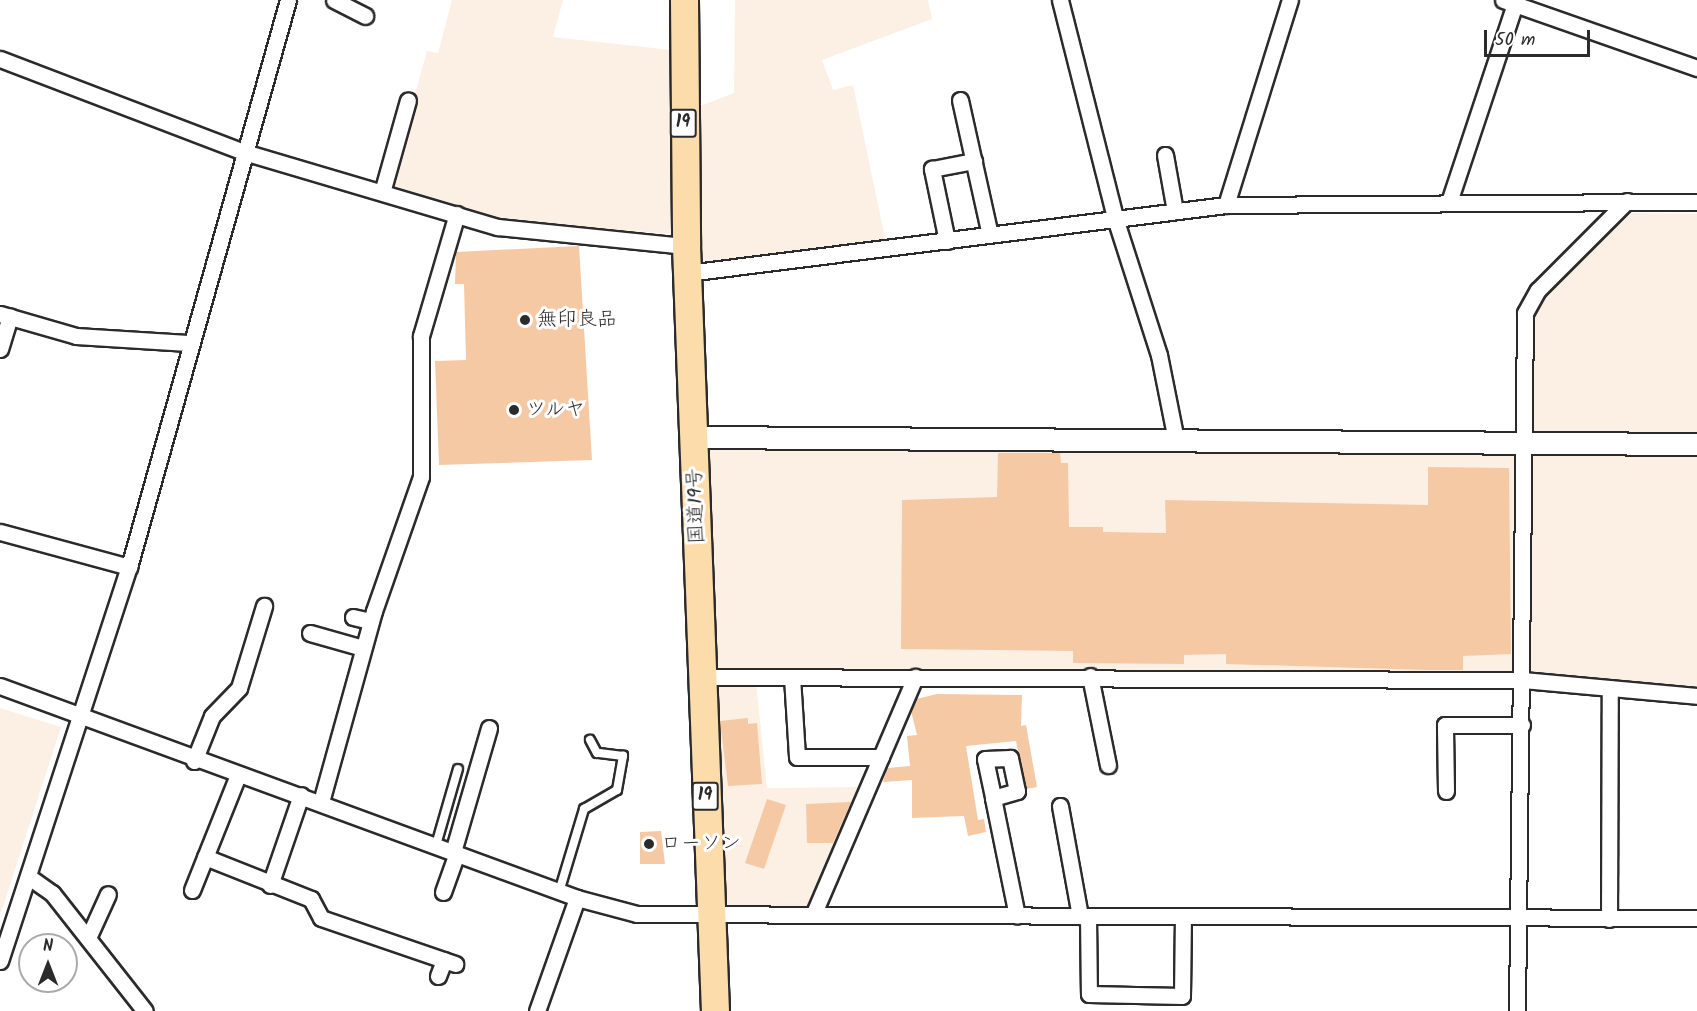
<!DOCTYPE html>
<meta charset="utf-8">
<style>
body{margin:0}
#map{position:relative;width:1697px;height:1011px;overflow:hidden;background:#fff;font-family:Kalam,"Klee One",sans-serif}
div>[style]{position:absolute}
.built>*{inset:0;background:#fcefe4}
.building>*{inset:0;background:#f6c9a5}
.roads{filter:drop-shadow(2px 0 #2b2b2b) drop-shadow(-2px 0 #2b2b2b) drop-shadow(0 2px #2b2b2b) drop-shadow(0 -2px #2b2b2b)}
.lane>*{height:8px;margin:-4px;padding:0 4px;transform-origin:4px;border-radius:4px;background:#fff}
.street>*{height:15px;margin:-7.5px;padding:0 7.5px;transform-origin:7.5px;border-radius:7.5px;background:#fff}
.secondary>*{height:21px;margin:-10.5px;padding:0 10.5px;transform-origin:10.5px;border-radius:10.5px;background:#fff}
.highway>*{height:27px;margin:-13.5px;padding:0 13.5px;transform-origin:13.5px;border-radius:13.5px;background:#fddcac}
.dots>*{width:16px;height:16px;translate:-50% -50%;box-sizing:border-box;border:3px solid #fff;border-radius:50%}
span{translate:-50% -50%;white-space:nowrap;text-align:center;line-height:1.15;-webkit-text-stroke:6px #fff;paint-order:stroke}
.shield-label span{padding:2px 4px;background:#fff;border:2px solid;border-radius:4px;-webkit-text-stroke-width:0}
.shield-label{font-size:18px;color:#2b2b2b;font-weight:700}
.poi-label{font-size:20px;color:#2b2b2b}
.left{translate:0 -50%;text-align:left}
.street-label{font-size:20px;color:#2b2b2b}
.north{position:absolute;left:18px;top:933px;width:60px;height:60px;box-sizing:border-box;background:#fff;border:2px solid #aaa;border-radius:50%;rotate:0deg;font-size:16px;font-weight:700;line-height:24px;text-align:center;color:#2b2b2b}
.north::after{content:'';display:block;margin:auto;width:21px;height:27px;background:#2b2b2b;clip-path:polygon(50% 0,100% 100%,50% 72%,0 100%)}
.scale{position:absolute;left:1484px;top:30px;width:106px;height:27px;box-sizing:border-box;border:3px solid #2b2b2b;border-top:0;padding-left:8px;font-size:18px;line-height:21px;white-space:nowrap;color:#2b2b2b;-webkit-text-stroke:4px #fff;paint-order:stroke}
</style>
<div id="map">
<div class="built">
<div style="clip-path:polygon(452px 0,563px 0,553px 37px,671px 50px,672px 234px,491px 220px,390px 184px,427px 51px,438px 53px)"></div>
<div style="clip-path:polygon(735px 0,928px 0,932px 19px,822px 60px,833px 90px,853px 85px,886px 243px,702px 264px,697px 259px,695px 108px,734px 93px)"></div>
<div style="clip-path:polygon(1632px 213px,1697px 214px,1697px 437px,1531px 435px,1531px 317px,1544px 293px)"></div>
<div style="clip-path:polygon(712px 447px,1509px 451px,1517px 457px,1516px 675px,717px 670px,706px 452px)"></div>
<div style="clip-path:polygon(1533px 452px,1697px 453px,1697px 688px,1529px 675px)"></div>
<div style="clip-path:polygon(756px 682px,767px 788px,863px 787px,809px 909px,723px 909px,715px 684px)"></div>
<div style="clip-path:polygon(0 708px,61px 727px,0 916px)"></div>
</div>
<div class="building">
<div style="clip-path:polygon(579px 246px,592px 460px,439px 465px,435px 361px,466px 360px,464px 284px,455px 284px,456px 252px)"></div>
<div style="clip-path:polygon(998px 453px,1060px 453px,1061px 463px,1068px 463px,1069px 527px,1103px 527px,1103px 532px,1166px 533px,1165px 500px,1428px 505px,1428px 467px,1509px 468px,1511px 654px,1463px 656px,1463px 670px,1426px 670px,1226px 664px,1226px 654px,1184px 655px,1184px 664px,1073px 663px,1073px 651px,901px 649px,902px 500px,997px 497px)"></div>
<div style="clip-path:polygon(937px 694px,1022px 695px,1021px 726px,1026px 725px,1037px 787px,1026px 789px,1016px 741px,966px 746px,978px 820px,984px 819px,986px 832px,968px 836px,964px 816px,912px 818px,912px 780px,883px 782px,887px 768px,910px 766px,907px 736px,917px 735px,911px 711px,916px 699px)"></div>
<div style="clip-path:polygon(748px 718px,748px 724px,757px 723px,762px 784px,728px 786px,720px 721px)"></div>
<div style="clip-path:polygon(767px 799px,786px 805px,764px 869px,745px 863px)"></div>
<div style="clip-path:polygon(851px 802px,833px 843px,807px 843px,806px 804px)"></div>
<div style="clip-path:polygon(661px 831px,665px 864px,640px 864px,640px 832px)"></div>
</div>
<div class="roads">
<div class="lane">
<div style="left:436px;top:845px;width:79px;rotate:-73.9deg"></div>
<div style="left:559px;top:892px;width:87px;rotate:-73.2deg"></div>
<div style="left:584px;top:809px;width:38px;rotate:-30deg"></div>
<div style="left:617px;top:790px;width:35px;rotate:-80deg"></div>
<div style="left:623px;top:756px;width:26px;rotate:-173deg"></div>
<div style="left:597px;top:753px;width:15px;rotate:-118deg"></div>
</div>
<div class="street">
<div style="left:334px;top:0;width:35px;rotate:27deg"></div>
<div style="left:1060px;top:0;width:225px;rotate:75.8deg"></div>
<div style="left:1115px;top:218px;width:144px;rotate:72.2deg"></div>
<div style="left:1159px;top:355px;width:87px;rotate:78.7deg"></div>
<div style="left:1503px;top:0;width:206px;rotate:19.3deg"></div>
<div style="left:0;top:59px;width:261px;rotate:20.9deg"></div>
<div style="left:244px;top:152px;width:265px;rotate:16.5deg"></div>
<div style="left:498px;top:227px;width:189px;rotate:5.8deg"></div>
<div style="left:960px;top:100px;width:138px;rotate:77.5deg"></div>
<div style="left:1165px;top:155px;width:57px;rotate:79.9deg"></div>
<div style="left:383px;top:189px;width:92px;rotate:-74.3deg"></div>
<div style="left:1449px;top:202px;width:209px;rotate:-71.6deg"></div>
<div style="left:1226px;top:205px;width:215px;rotate:-72.7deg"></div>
<div style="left:947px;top:241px;width:74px;rotate:-101.8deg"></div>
<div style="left:932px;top:169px;width:43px;rotate:-10.8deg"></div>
<div style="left:687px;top:273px;width:543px;rotate:-7.19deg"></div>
<div style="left:1226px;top:205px;width:471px;rotate:-0.4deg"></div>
<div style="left:0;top:314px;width:79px;rotate:16.1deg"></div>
<div style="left:76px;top:336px;width:112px;rotate:3.6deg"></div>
<div style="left:0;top:349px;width:34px;rotate:-73deg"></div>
<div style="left:0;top:532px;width:134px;rotate:15.2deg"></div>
<div style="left:353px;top:617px;width:17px;rotate:13deg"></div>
<div style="left:310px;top:633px;width:55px;rotate:15.8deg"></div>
<div style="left:1090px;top:676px;width:91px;rotate:78.6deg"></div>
<div style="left:704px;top:677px;width:818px;rotate:0.21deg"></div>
<div style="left:1522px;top:680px;width:176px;rotate:5.2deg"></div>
<div style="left:792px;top:677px;width:80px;rotate:86.4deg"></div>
<div style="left:797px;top:757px;width:84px"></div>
<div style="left:0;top:686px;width:615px;rotate:20.17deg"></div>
<div style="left:577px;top:898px;width:62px;rotate:14.9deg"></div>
<div style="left:637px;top:914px;width:1060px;rotate:0.22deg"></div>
<div style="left:194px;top:761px;width:48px;rotate:-68.2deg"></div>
<div style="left:212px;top:716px;width:39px;rotate:-46deg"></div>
<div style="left:239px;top:688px;width:86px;rotate:-73deg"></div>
<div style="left:1446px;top:791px;width:66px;rotate:-90.9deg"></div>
<div style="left:1445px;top:725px;width:77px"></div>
<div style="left:993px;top:798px;width:25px;rotate:-16deg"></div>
<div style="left:1017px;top:791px;width:34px;rotate:-102deg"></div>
<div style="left:1010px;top:758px;width:25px;rotate:178deg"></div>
<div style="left:985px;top:759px;width:40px;rotate:78deg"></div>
<div style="left:993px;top:798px;width:120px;rotate:78.5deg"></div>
<div style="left:321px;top:802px;width:198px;rotate:-74.5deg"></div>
<div style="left:374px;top:611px;width:142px;rotate:-70.7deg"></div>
<div style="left:421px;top:477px;width:141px;rotate:-90deg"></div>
<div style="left:421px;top:336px;width:127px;rotate:-73.6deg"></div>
<div style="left:1060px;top:806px;width:112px;rotate:79.7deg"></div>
<div style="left:453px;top:852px;width:129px;rotate:-73.8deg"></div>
<div style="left:205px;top:857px;width:114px;rotate:21.6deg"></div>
<div style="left:311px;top:899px;width:21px;rotate:62deg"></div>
<div style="left:321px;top:918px;width:142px;rotate:18.9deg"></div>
<div style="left:29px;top:877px;width:28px;rotate:35deg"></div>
<div style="left:52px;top:893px;width:150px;rotate:51.8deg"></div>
<div style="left:270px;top:885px;width:95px;rotate:-71deg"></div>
<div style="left:192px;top:890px;width:124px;rotate:-68.2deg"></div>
<div style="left:443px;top:892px;width:41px;rotate:-70.3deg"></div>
<div style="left:814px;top:913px;width:257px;rotate:-66.8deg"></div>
<div style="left:1088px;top:916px;width:78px;rotate:89.3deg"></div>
<div style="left:1089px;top:994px;width:93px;rotate:1.2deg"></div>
<div style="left:1182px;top:996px;width:80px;rotate:-89.3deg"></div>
<div style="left:1609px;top:919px;width:231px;rotate:-89.8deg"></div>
<div style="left:88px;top:938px;width:48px;rotate:-65.6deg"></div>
<div style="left:0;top:961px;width:415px;rotate:-71.9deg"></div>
<div style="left:129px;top:567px;width:589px;rotate:-74.34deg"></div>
<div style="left:438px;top:976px;width:17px;rotate:-69deg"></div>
<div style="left:537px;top:1011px;width:120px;rotate:-70.5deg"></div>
<div style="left:1517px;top:1011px;width:698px;rotate:-89.34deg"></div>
<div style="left:1525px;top:313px;width:26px;rotate:-61deg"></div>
<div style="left:1538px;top:290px;width:126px;rotate:-45deg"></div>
</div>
<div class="secondary">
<div style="left:694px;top:437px;width:1003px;rotate:0.4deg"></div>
</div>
<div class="highway">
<div style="left:684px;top:0;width:246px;rotate:89.5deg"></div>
<div style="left:686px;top:246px;width:766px;rotate:87.83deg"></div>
</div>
</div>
<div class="dots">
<div style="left:525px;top:320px;background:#2b2b2b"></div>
<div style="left:514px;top:410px;background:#2b2b2b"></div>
<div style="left:649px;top:844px;background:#2b2b2b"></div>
</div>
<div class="shield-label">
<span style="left:683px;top:123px">19</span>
<span style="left:705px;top:796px">19</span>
</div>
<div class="poi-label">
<span class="left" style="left:537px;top:320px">無印良品</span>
<span class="left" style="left:526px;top:410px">ツルヤ</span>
<span class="left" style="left:661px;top:844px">ローソン</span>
</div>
<div class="street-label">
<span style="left:697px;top:506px;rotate:-92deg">国道19号</span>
</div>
<div class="north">N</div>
<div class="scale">50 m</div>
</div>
